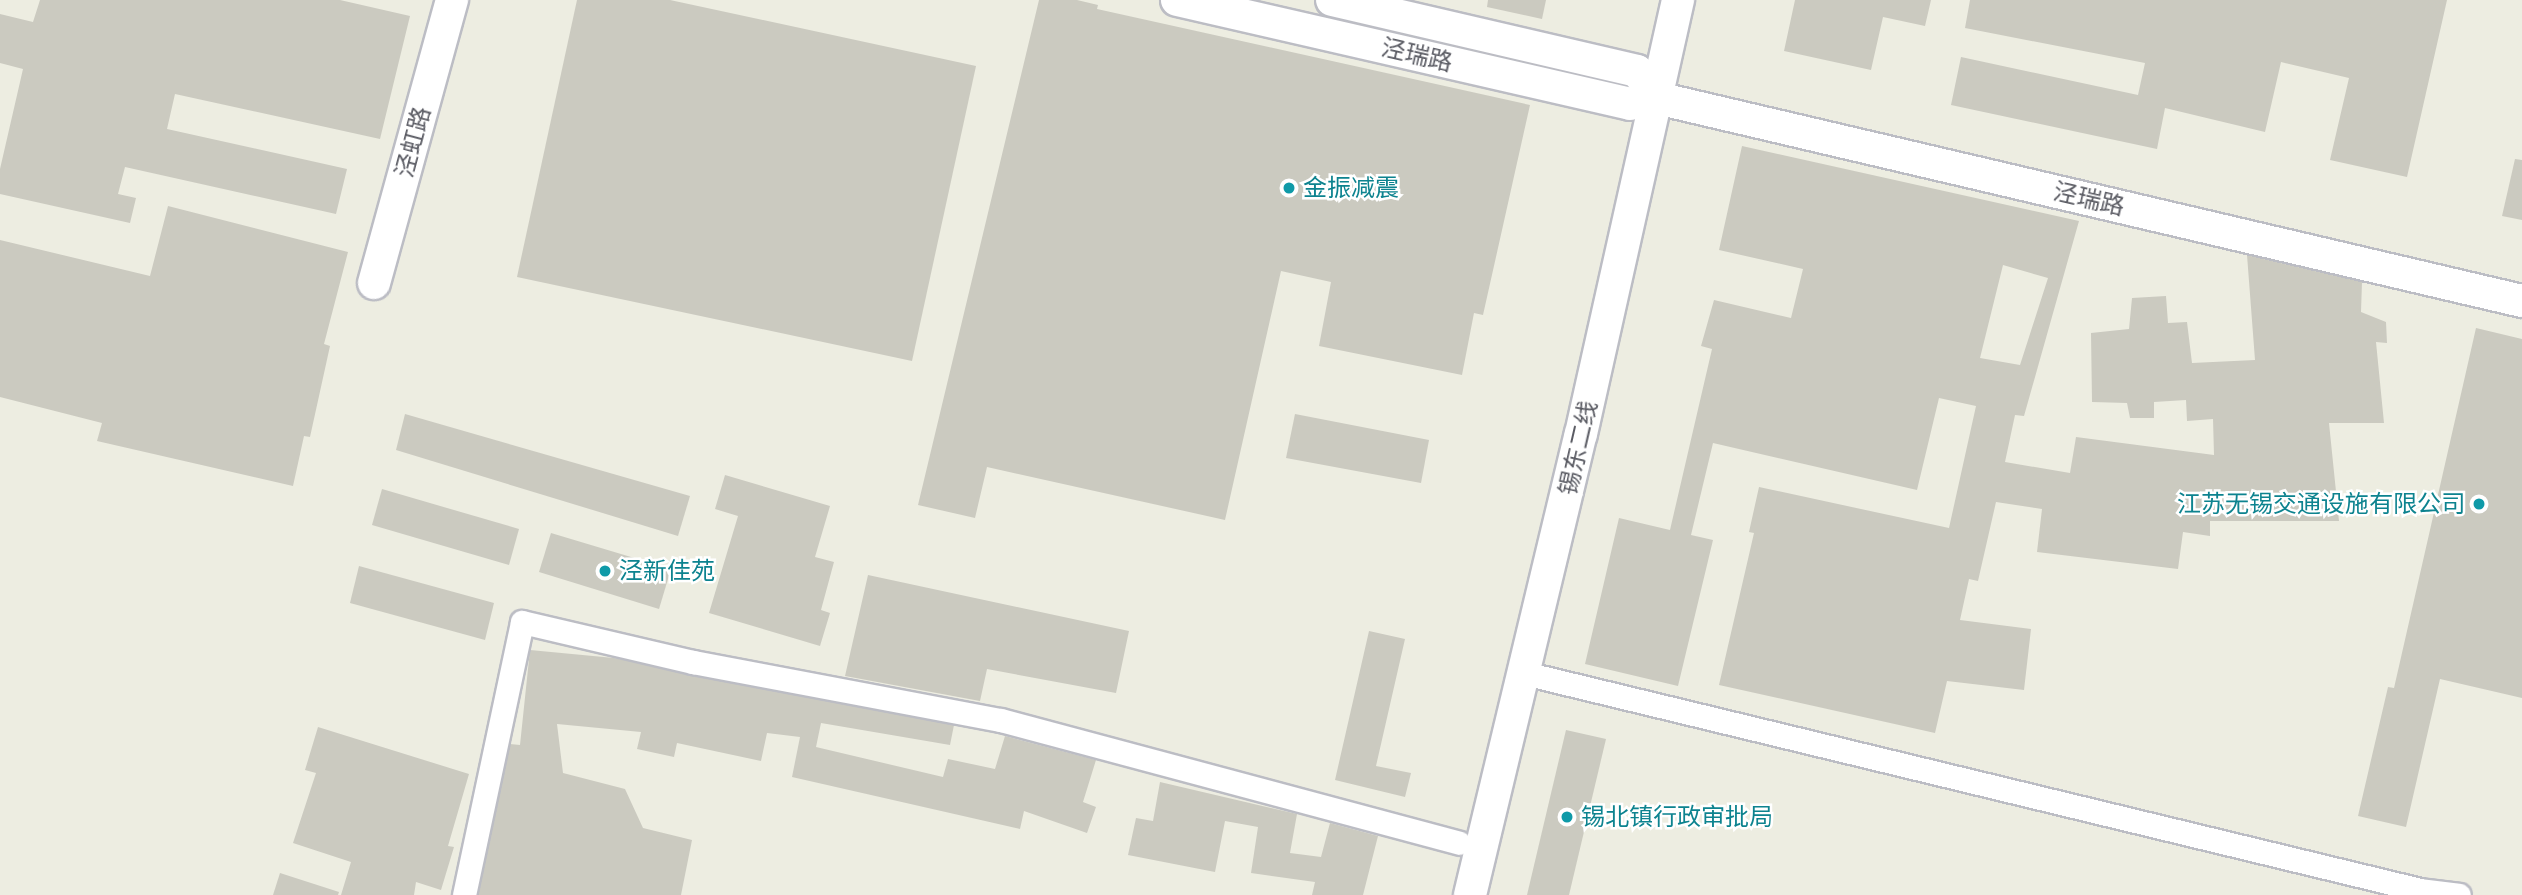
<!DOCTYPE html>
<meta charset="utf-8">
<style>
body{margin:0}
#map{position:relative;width:2522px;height:895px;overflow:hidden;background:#edede1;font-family:Jost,"Noto Sans SC",sans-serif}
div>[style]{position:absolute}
.building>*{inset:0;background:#cbcac0}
.roads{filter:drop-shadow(2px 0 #bcbdc4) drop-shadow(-2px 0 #bcbdc4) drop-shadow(0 2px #bcbdc4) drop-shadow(0 -2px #bcbdc4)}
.street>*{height:23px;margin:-11.5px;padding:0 11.5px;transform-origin:11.5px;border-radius:11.5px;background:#fff}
.secondary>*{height:32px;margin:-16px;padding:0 16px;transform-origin:16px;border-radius:16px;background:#fff}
.dots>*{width:19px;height:19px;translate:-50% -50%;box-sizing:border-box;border:4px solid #fff;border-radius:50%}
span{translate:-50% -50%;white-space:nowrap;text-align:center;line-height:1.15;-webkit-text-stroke:5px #fff;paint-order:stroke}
.street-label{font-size:24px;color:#5a5b63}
.culture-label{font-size:24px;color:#0d838f}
.left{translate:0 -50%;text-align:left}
.right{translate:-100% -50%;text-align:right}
</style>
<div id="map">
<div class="building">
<div style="clip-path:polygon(40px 0,340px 0,410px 16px,380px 139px,175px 94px,167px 129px,347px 169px,336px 214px,125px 167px,118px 194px,136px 198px,130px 223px,0 194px,0 169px,23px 69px,0 63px,0 14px,33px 22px)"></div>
<div style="clip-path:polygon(577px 0,670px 0,976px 66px,912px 361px,517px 277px)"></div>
<div style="clip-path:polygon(1039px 0,1077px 0,1098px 5px,1097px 9px,1530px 105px,1483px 315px,1474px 313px,1462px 375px,1319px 346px,1331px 282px,1281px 271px,1225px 520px,987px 467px,975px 518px,918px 505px)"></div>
<div style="clip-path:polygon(1488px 0,1546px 0,1542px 19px,1487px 7px)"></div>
<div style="clip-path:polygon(1795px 0,1931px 0,1925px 26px,1883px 17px,1871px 70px,1784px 51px)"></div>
<div style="clip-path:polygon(1970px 0,2447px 0,2407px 177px,2330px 160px,2349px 78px,2281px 62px,2265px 132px,2165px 108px,2157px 149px,1951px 105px,1961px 57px,2138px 95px,2145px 63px,1965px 28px)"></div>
<div style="clip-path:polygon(evenodd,1742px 146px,2079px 221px,2024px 416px,2015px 415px,2005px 462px,2070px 473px,2076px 437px,2214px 455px,2213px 419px,2187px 421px,2186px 400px,2154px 402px,2154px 418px,2130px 418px,2127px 403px,2092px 402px,2091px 333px,2129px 329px,2132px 298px,2166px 296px,2168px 323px,2187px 322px,2192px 363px,2255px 360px,2247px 255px,2362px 282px,2361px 312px,2386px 322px,2387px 343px,2376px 342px,2384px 423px,2329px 423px,2339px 521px,2210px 521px,2210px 536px,2183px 532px,2178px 569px,2037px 552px,2042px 509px,1996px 502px,1978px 581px,1969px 579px,1960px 620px,2031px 629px,2024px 690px,1947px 681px,1935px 733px,1719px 685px,1754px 533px,1749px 532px,1759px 487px,1949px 528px,1976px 406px,1939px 398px,1917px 490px,1713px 443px,1691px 535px,1713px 540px,1678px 686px,1585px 664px,1619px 518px,1670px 530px,1712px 349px,1701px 346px,1714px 300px,1791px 318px,1803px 269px,1719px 250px,1742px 146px,2003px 265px,2048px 278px,2020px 365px,1980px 358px,2003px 265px)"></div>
<div style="clip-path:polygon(2515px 159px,2522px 160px,2522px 220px,2502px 216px)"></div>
<div style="clip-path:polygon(168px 206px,348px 252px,324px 344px,330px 346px,310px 437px,304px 436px,293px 486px,97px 441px,102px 423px,0 397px,0 240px,150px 276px)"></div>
<div style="clip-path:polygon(2476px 328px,2522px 339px,2522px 698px,2440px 679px,2406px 827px,2358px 816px,2388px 687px,2394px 688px)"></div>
<div style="clip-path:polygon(405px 414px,690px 496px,678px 536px,396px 450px)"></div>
<div style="clip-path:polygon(1295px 414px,1429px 440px,1421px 483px,1286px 458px)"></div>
<div style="clip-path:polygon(725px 475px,830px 506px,815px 557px,834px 562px,821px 610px,830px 613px,820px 646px,709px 613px,738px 516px,715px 509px)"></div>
<div style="clip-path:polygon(382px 489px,519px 529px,509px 565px,372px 525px)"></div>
<div style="clip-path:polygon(551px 533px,671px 569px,659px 609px,539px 572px)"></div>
<div style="clip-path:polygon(359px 566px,494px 603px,485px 640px,350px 603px)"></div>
<div style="clip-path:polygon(868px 575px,1129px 631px,1116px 693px,987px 669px,980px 701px,845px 676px)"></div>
<div style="clip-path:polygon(1369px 631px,1405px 639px,1376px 766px,1411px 773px,1405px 797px,1335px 780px)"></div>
<div style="clip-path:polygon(530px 650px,614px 658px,954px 725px,950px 745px,821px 723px,816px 747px,943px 777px,948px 759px,995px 769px,1005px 736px,1096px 760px,1083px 802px,1096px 807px,1087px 833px,1024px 811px,1020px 829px,792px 777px,800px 737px,767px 733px,761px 761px,677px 743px,674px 757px,637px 749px,641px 732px,557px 724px,563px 773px,625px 789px,643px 828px,692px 840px,681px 895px,478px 895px,510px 744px,520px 745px)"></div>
<div style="clip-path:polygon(318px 727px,469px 774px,448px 846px,454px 847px,441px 890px,416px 882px,414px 895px,341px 895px,351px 862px,293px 843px,316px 773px,305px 770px)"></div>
<div style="clip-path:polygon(1566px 730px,1606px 739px,1569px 895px,1527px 895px)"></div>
<div style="clip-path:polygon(1160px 782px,1297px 814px,1290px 853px,1321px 857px,1330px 823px,1378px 836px,1363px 895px,1312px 895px,1315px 882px,1251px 873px,1258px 827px,1225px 821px,1215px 872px,1128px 855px,1136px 818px,1153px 821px)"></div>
<div style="clip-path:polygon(280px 873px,339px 892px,338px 895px,273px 895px)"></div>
</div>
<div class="roads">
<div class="street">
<div style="left:1524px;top:673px;width:922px;rotate:13.61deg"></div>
<div style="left:2420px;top:890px;width:39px;rotate:7deg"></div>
<div style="left:464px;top:895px;width:279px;rotate:-78deg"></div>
<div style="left:522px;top:622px;width:176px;rotate:13.2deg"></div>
<div style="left:693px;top:662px;width:313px;rotate:10.7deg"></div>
<div style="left:1001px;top:720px;width:474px;rotate:15deg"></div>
</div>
<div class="secondary">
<div style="left:1177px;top:0;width:465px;rotate:12.9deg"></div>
<div style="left:1630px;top:104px;width:28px;rotate:-13deg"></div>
<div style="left:1657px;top:98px;width:889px;rotate:13.21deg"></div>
<div style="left:1332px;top:0;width:313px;rotate:13.1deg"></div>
<div style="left:1637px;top:71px;width:34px;rotate:53deg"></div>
<div style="left:374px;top:283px;width:294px;rotate:-74.6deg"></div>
<div style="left:1470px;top:895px;width:474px;rotate:-76.5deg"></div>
<div style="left:1581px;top:434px;width:445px;rotate:-77.4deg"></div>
</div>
</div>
<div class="dots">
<div style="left:1289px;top:188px;background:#0f9aa8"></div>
<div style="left:2479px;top:504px;background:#0f9aa8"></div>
<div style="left:605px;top:571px;background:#0f9aa8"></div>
<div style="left:1567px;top:817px;background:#0f9aa8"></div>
</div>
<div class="street-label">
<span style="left:1417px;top:55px;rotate:13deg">泾瑞路</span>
<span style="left:413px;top:142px;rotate:-75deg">泾虹路</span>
<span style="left:2089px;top:199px;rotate:13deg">泾瑞路</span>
<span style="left:1578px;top:448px;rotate:-77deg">锡东二线</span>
</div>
<div class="culture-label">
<span class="left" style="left:1303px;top:188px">金振减震</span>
<span class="right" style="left:2465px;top:504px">江苏无锡交通设施有限公司</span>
<span class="left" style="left:619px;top:571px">泾新佳苑</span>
<span class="left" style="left:1581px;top:817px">锡北镇行政审批局</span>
</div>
</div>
